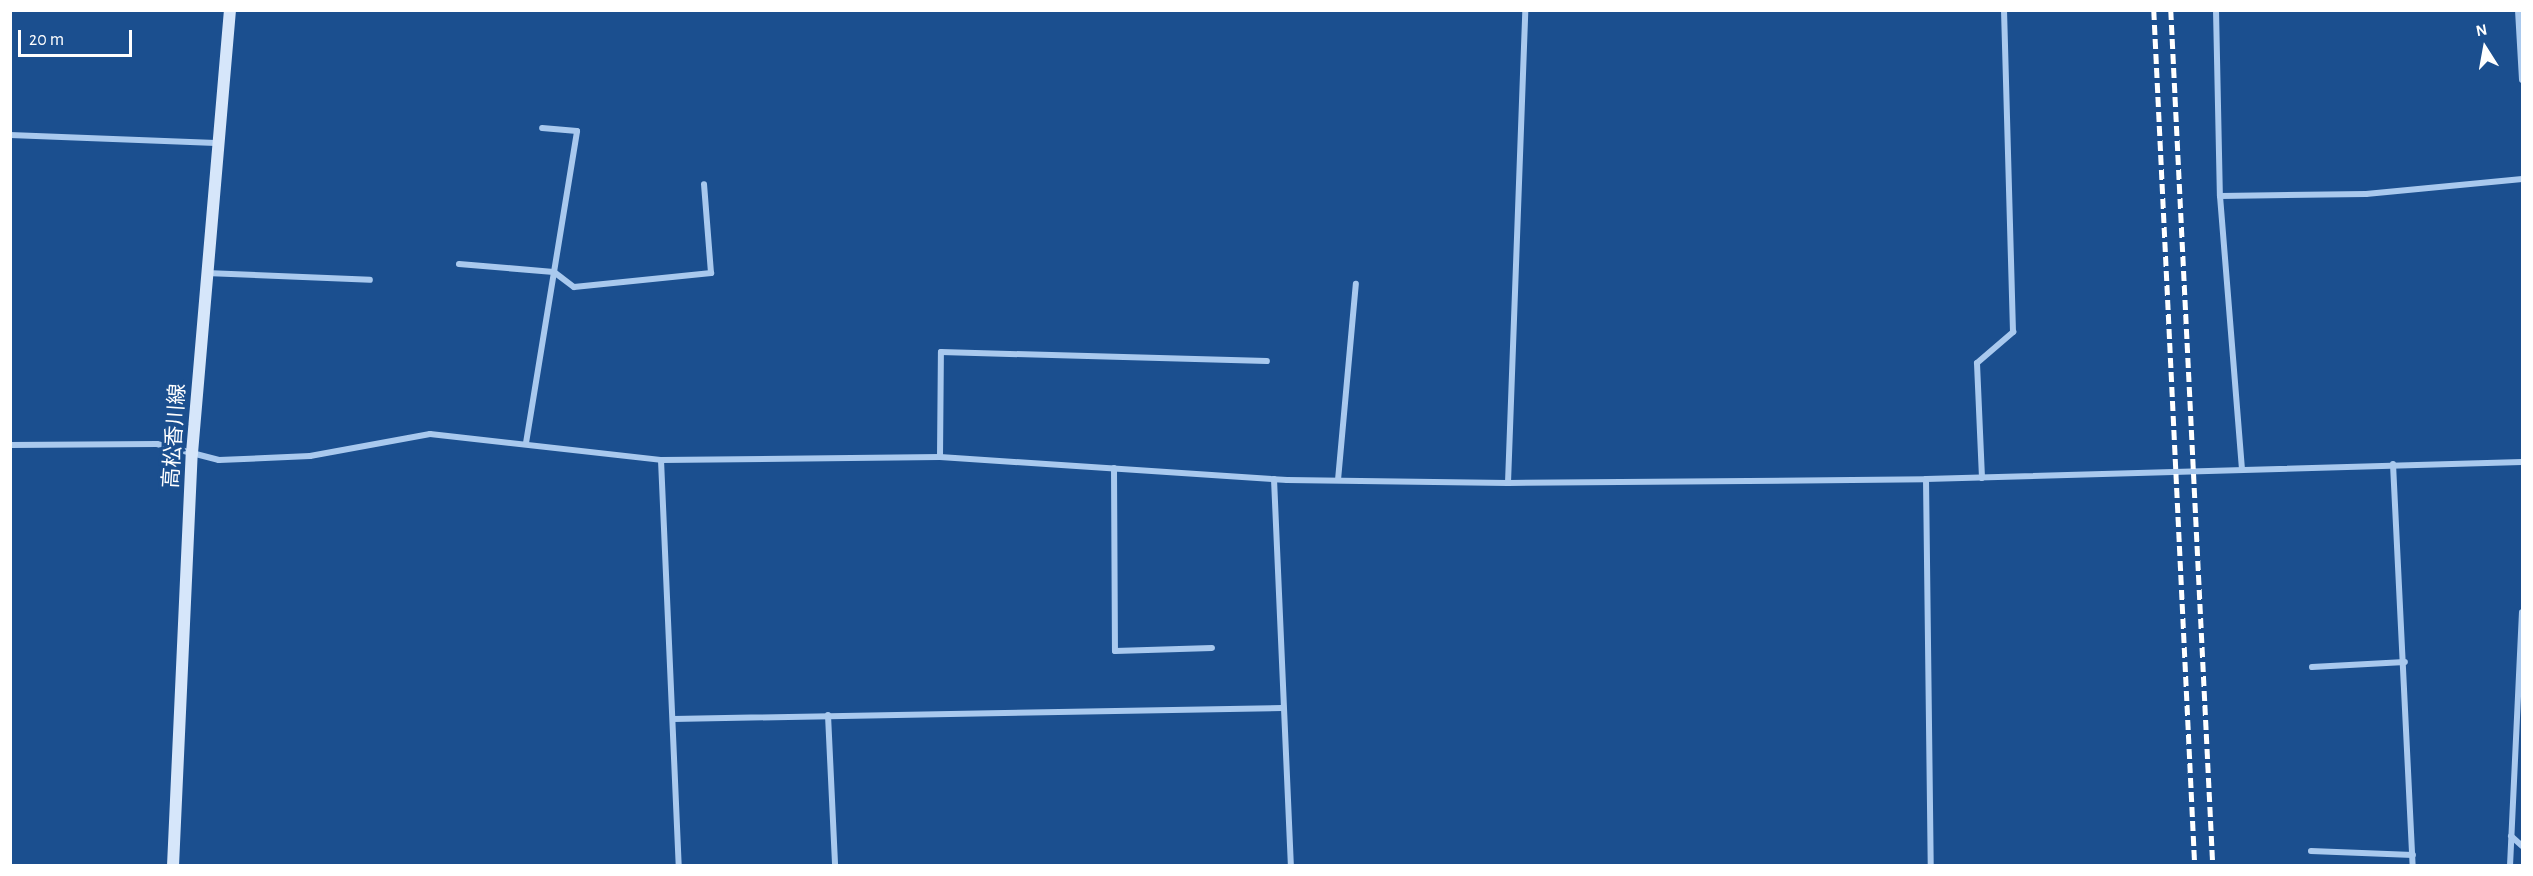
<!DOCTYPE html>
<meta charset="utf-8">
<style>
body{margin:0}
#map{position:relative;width:2533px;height:876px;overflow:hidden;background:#1b4f8f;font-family:"Alegreya Sans","Noto Sans JP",sans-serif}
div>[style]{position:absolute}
.minor>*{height:6px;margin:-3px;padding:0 3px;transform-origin:3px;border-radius:3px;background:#a9c9ee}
.secondary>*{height:12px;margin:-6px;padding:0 6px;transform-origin:6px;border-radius:6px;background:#d6e6fa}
.rail>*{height:4.5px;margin-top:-2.25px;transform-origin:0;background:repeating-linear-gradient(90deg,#fff 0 10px,transparent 0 14.5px)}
span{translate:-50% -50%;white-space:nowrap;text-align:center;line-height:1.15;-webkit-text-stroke:6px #1b4f8f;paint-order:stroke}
.street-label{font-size:21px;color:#fff}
.frame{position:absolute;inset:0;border:12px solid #fff;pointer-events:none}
.north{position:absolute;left:2455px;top:18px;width:60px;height:60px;-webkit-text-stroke:4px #1b4f8f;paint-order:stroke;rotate:349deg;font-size:16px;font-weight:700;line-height:24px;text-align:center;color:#fff}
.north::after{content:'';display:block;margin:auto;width:21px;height:27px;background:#fff;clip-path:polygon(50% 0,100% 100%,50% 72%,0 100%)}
.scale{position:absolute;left:18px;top:30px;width:114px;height:27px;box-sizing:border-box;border:3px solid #fff;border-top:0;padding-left:8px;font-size:18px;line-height:21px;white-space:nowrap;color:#fff;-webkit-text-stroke:4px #1b4f8f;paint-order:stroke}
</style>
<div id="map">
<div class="minor">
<div style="left:2216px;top:10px;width:186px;rotate:88.8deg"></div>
<div style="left:2220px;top:196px;width:272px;rotate:85.4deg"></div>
<div style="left:2518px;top:10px;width:70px;rotate:86.7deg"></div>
<div style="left:10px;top:135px;width:206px;rotate:2.2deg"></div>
<div style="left:2220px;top:196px;width:146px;rotate:-0.8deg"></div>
<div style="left:2366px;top:194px;width:157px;rotate:-5.5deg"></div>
<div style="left:459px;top:264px;width:95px;rotate:4.8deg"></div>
<div style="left:554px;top:272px;width:25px;rotate:37deg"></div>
<div style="left:574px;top:287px;width:138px;rotate:-5.8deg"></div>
<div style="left:711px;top:273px;width:89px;rotate:-94.5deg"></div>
<div style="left:206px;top:273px;width:164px;rotate:2.4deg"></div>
<div style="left:526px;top:443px;width:316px;rotate:-80.7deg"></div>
<div style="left:577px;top:131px;width:35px;rotate:-175deg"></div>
<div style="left:10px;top:445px;width:147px;rotate:-0.4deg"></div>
<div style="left:157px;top:444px;width:64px;rotate:14.5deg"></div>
<div style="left:219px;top:460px;width:91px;rotate:-2.5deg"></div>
<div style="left:310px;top:456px;width:122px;rotate:-10.4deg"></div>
<div style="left:430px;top:434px;width:232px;rotate:6.4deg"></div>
<div style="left:661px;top:460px;width:279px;rotate:-0.6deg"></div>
<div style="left:940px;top:457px;width:348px;rotate:3.8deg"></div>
<div style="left:1287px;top:480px;width:221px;rotate:0.8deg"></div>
<div style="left:1508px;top:483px;width:418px;rotate:-0.5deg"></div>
<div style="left:1926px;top:479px;width:596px;rotate:-1.63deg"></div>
<div style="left:940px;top:457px;width:105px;rotate:-89.5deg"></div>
<div style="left:941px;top:352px;width:326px;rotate:1.6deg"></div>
<div style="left:661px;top:460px;width:406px;rotate:87.5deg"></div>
<div style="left:2393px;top:464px;width:402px;rotate:87.2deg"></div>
<div style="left:1114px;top:468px;width:183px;rotate:89.7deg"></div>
<div style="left:1115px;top:651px;width:97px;rotate:-1.8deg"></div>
<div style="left:1982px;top:478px;width:115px;rotate:-92.5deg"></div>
<div style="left:1977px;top:363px;width:48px;rotate:-40.7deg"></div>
<div style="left:2013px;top:332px;width:322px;rotate:-91.6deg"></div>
<div style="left:1274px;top:479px;width:387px;rotate:87.5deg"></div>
<div style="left:1926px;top:479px;width:387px;rotate:89.3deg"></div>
<div style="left:1338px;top:480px;width:197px;rotate:-84.8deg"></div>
<div style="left:1508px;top:483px;width:473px;rotate:-87.9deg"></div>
<div style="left:2312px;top:667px;width:93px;rotate:-3.1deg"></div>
<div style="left:828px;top:715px;width:151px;rotate:87.3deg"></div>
<div style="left:673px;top:719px;width:609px;rotate:-1.03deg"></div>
<div style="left:2511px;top:836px;width:15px;rotate:42deg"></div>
<div style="left:2311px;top:851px;width:102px;rotate:2.2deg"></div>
<div style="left:2510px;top:866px;width:254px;rotate:-87.3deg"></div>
</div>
<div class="secondary">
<div style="left:173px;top:866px;width:413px;rotate:-87.4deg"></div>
<div style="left:192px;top:453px;width:445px;rotate:-85.1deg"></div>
</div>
<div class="rail">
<div style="left:2154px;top:10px;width:857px;rotate:87.26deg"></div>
<div style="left:2171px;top:10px;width:857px;rotate:87.19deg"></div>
</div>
<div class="street-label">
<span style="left:175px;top:436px;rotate:-86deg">高松香川線</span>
</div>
<div class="frame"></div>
<div class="north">N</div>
<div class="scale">20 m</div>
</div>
